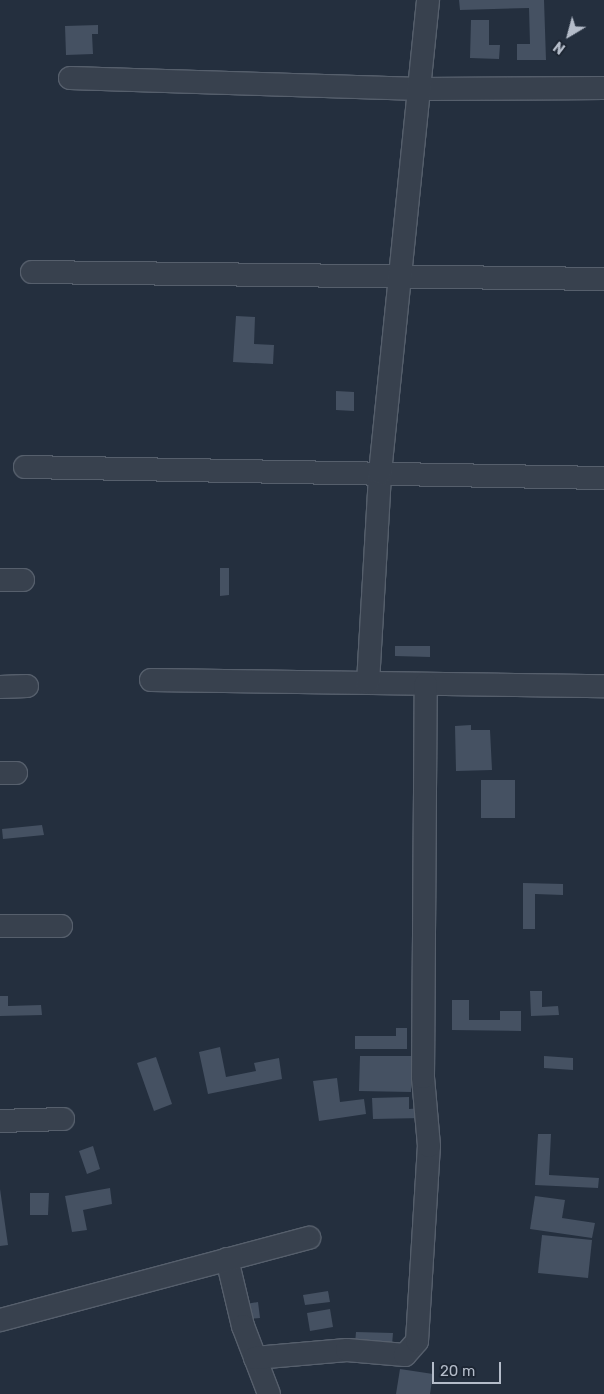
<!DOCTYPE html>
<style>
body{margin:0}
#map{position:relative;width:604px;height:1394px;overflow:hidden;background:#242f3e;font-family:Rubik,sans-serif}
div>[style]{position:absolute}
.building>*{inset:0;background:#455162}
.roads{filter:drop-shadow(1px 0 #565f6c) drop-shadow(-1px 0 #565f6c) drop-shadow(0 1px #565f6c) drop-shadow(0 -1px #565f6c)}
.minor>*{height:22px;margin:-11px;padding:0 11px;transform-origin:11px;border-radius:11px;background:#38414e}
span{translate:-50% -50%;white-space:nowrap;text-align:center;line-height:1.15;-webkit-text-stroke:4px #1d2633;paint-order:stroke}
.north{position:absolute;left:544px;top:10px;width:50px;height:50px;-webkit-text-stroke:4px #1d2633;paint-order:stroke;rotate:217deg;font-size:14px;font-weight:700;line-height:20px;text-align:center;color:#b4bcc9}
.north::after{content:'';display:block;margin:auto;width:18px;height:22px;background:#b4bcc9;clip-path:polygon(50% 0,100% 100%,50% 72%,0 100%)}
.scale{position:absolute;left:432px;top:1362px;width:69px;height:22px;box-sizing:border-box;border:2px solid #b4bcc9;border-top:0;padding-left:6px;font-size:15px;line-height:18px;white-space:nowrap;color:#b4bcc9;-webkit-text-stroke:4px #1d2633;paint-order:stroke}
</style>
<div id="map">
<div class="building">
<div style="clip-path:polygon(459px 0,544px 0,546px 60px,517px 60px,517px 44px,530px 44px,529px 8px,460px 10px)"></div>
<div style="clip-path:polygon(471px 20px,489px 20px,489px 45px,500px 45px,499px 59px,470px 58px)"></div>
<div style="clip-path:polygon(98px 25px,98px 34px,92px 34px,93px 54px,66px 55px,65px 26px)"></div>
<div style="clip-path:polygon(236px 316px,255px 317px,254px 344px,274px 345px,273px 364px,233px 362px)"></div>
<div style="clip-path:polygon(336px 391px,354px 392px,354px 411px,336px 410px)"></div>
<div style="clip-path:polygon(220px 568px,229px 568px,229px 595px,220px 596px)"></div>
<div style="clip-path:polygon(395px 646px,430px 646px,430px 657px,395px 656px)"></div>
<div style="clip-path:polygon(471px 725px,471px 730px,490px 730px,492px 770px,456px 771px,455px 726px)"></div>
<div style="clip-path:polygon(481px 780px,515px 780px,515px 818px,481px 818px)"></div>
<div style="clip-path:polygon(42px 825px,44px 835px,3px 839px,2px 829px)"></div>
<div style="clip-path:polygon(523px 883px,563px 884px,563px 895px,535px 894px,535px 929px,523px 929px)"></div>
<div style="clip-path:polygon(530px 991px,542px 991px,542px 1007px,558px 1006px,559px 1015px,531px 1016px)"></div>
<div style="clip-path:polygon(0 996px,8px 996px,8px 1006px,41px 1005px,42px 1015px,0 1016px)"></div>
<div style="clip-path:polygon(452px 1000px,469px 1000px,469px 1020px,500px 1020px,500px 1011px,521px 1011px,521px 1031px,452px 1030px)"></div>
<div style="clip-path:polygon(396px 1028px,407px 1028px,407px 1049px,355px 1049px,355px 1036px,396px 1036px)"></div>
<div style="clip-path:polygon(220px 1047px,226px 1077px,256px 1071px,254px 1063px,279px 1058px,282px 1079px,208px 1094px,199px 1052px)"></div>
<div style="clip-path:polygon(360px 1056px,411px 1056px,411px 1092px,359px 1091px)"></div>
<div style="clip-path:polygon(544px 1056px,573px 1058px,573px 1070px,544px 1068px)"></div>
<div style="clip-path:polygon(156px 1057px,172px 1104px,154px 1111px,137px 1063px)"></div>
<div style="clip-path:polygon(337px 1078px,340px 1102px,364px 1099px,366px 1114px,319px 1121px,313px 1081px)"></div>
<div style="clip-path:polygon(409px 1097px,409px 1109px,422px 1108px,422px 1118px,373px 1119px,372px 1098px)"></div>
<div style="clip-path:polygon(538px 1134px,551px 1134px,549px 1175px,599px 1178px,598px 1188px,535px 1185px)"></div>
<div style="clip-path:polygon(93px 1146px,100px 1169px,87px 1174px,79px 1151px)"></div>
<div style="clip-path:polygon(110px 1188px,112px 1204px,83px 1210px,87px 1230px,72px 1232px,65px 1196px)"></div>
<div style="clip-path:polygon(0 1189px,8px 1245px,0 1246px)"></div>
<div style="clip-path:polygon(30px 1193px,49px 1193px,48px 1215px,30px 1215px)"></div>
<div style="clip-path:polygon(535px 1196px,565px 1200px,562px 1218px,595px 1223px,592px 1238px,530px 1229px)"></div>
<div style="clip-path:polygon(542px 1235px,592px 1240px,588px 1278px,538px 1273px)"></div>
<div style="clip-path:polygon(328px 1291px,330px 1302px,305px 1305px,303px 1295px)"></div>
<div style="clip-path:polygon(258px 1302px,260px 1318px,248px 1319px,246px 1304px)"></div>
<div style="clip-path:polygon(330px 1309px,333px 1327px,310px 1331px,307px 1313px)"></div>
<div style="clip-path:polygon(356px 1332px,393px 1333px,392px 1345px,355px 1344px)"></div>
<div style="clip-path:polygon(400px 1369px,433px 1374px,430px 1394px,396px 1394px)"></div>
</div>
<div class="roads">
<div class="minor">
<div style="left:70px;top:78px;width:350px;rotate:1.8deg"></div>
<div style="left:420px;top:89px;width:184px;rotate:-0.3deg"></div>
<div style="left:32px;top:272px;width:572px;rotate:0.7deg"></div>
<div style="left:25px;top:467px;width:579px;rotate:1.09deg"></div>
<div style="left:0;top:580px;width:23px"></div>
<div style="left:151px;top:680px;width:453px;rotate:0.8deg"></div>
<div style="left:368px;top:683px;width:210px;rotate:-86.7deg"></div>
<div style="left:380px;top:473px;width:475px;rotate:-84.2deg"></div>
<div style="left:0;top:687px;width:27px;rotate:-2deg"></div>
<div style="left:0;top:773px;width:16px"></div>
<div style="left:0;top:926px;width:61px"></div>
<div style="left:0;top:1121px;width:63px;rotate:-1.8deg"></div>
<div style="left:227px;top:1259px;width:69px;rotate:76.6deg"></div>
<div style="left:243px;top:1326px;width:73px;rotate:69.1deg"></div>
<div style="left:0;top:1320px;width:320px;rotate:-14.9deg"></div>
<div style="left:255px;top:1358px;width:92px;rotate:-5deg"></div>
<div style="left:347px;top:1350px;width:58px;rotate:4.9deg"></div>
<div style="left:405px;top:1355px;width:18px;rotate:-49deg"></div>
<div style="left:417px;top:1341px;width:195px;rotate:-86.5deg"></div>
<div style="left:429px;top:1146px;width:69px;rotate:-95deg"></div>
<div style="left:423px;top:1077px;width:393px;rotate:-89.6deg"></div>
</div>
</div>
<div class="north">N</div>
<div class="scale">20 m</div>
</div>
